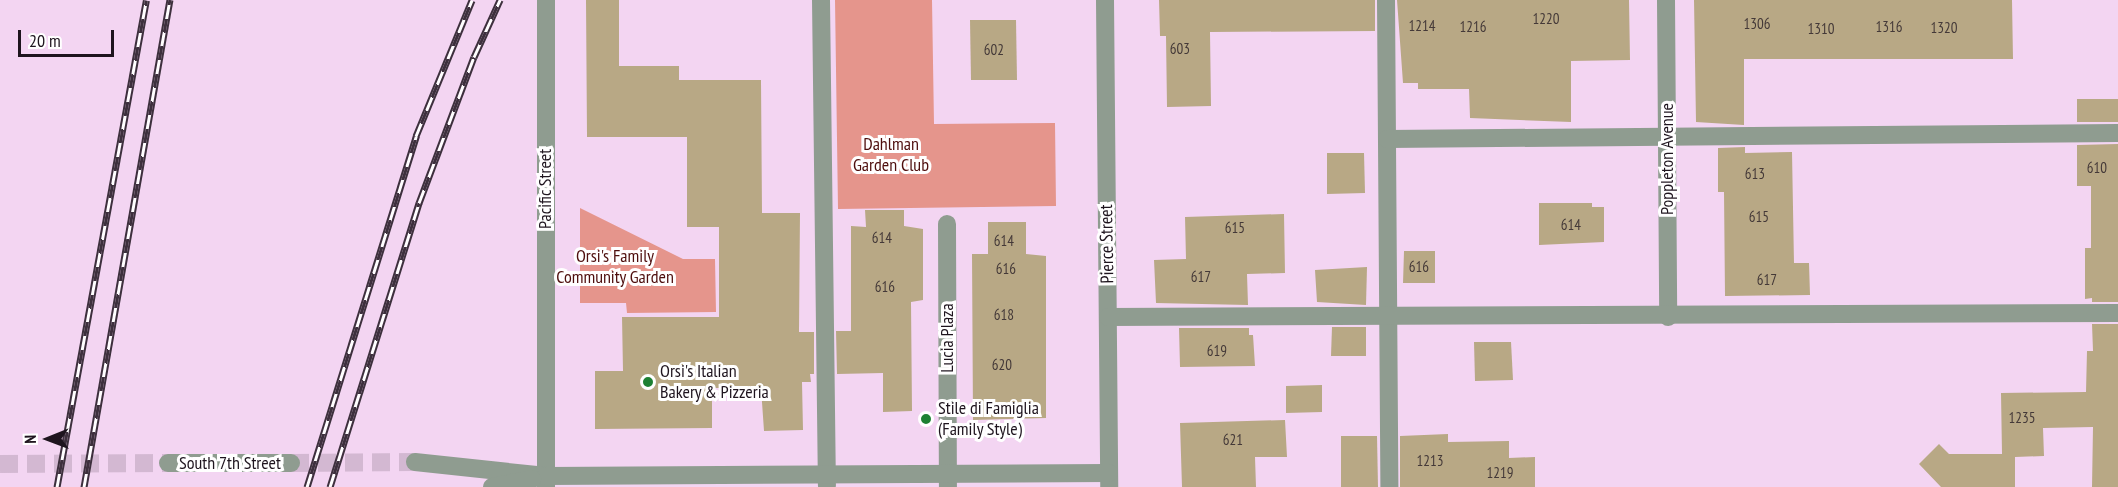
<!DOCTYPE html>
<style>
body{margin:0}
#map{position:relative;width:2118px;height:487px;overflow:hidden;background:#f3d5f2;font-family:"PT Sans Narrow",sans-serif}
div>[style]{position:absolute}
.green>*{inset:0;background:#e5958c}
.building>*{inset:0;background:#b8a885}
.minor-tunnel>*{height:18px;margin-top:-9px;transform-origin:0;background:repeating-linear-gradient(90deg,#d3b8d2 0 18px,transparent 0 27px)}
.minor>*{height:18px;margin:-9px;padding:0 9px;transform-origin:9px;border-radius:9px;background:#8f9c90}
.rail>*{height:7px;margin-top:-3.5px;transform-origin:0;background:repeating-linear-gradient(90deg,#fff 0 14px,#3d303d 0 28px);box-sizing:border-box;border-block:2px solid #3d303d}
.dots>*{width:16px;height:16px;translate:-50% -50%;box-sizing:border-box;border:3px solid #fff;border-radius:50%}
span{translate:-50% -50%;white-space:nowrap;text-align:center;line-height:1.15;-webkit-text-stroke:6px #fff;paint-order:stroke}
.number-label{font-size:15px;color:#443938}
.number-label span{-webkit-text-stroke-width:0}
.park-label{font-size:18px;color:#4e0e0d}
.street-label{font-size:18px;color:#1e141e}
.poi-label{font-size:18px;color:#1e141e}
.left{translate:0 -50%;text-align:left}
.north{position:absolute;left:18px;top:409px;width:60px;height:60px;-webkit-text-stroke:4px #fff;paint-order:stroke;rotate:269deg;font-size:16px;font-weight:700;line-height:24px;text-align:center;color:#1e141e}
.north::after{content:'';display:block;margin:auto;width:21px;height:27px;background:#1e141e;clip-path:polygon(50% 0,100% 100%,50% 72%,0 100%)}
.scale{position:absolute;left:18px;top:30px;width:96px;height:27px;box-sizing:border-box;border:3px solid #1e141e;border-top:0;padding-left:8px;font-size:18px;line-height:21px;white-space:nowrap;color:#1e141e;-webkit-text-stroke:4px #fff;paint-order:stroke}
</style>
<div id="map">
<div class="green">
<div style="clip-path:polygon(835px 0,932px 0,934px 124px,1055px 123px,1056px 206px,838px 209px)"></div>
<div style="clip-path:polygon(580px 208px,683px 259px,715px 259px,716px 312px,627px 313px,626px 303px,580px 303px)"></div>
</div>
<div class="building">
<div style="clip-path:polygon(586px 0,619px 0,619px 66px,679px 66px,679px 80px,761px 80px,762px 213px,800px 213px,799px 332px,814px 332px,814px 374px,810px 374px,811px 382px,802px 382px,803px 430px,764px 431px,761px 388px,712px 388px,712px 428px,595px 429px,595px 371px,623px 371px,622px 317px,719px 317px,719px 227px,687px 227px,687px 137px,587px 137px)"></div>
<div style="clip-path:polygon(1159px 0,1375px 0,1375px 31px,1210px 32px,1211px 106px,1167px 107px,1166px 36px,1160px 36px)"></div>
<div style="clip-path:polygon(1397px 0,1629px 0,1630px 60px,1571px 61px,1571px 122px,1470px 118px,1469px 89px,1418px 89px,1418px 83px,1403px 83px)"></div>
<div style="clip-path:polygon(1694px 0,2012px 0,2013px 59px,1744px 59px,1744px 125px,1696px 122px)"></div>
<div style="clip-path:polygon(970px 20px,1016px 20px,1017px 80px,971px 80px)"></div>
<div style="clip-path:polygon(2077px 99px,2118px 99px,2118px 122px,2077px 122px)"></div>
<div style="clip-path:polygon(2118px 144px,2118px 302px,2092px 302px,2092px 298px,2085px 299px,2085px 248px,2091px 248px,2091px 186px,2077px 186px,2077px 145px)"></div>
<div style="clip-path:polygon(1745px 147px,1745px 153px,1792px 152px,1794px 263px,1809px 263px,1810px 295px,1725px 296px,1724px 192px,1718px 192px,1718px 148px)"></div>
<div style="clip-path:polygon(1327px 153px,1364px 153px,1365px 193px,1327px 194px)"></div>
<div style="clip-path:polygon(1539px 203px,1592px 203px,1592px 207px,1604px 207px,1604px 242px,1539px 245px)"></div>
<div style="clip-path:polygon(865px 210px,904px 210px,904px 226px,923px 229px,923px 300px,911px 302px,912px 411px,883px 412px,883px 373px,837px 374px,836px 331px,851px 331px,851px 226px,866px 227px)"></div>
<div style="clip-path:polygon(1284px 214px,1285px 273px,1247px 274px,1248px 305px,1156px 303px,1154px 260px,1186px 259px,1185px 217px)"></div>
<div style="clip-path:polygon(988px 222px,1026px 222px,1026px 254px,1046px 256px,1046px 418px,973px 420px,972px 254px,988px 254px)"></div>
<div style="clip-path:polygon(1404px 251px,1435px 251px,1435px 283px,1403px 283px)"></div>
<div style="clip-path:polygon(1367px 267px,1366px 305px,1317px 302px,1315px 270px)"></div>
<div style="clip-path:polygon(2092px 324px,2118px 324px,2118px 487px,2092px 487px,2093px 427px,2043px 428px,2044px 456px,2015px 457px,2015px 487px,1941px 487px,1919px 464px,1939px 444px,1949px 454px,2002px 454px,2001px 393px,2086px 392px,2087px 351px,2093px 351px)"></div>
<div style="clip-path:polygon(1332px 327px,1366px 327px,1366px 356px,1331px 356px)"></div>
<div style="clip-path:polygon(1179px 328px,1249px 328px,1249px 335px,1253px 335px,1255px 366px,1180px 367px)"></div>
<div style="clip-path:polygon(1474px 342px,1511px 342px,1513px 380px,1475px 381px)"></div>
<div style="clip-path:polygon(1322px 385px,1322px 412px,1286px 413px,1286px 386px)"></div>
<div style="clip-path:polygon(1285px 420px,1287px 457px,1255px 457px,1256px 487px,1182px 487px,1180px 423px)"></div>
<div style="clip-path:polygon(1448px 434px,1448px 442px,1509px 441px,1509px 458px,1535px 457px,1535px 487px,1400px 487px,1400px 436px)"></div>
<div style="clip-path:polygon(1341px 436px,1377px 436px,1378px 487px,1341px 487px)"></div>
</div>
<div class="minor-tunnel">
<div style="left:291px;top:463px;width:124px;rotate:-0.5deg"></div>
<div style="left:0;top:464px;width:168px;rotate:-0.3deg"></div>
</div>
<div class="minor">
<div style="left:546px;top:0;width:487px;rotate:90deg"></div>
<div style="left:821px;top:0;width:485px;rotate:89.3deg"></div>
<div style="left:1105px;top:0;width:487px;rotate:89.5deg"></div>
<div style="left:1386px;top:0;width:487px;rotate:89.6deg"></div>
<div style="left:1666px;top:0;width:317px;rotate:89.6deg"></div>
<div style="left:1387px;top:139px;width:731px;rotate:-0.47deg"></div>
<div style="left:947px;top:224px;width:263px;rotate:89.8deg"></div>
<div style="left:1108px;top:317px;width:1010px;rotate:-0.23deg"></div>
<div style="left:415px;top:462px;width:132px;rotate:6.1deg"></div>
<div style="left:546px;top:476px;width:563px;rotate:-0.31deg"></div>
<div style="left:168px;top:463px;width:123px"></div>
<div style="left:492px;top:487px;width:41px;rotate:-11.3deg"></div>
</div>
<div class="rail">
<div style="left:57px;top:487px;width:495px;rotate:-79.6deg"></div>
<div style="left:84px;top:487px;width:495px;rotate:-80deg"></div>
<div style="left:307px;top:487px;width:368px;rotate:-72.7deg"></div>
<div style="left:416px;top:136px;width:147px;rotate:-67.6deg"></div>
<div style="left:330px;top:487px;width:298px;rotate:-72.6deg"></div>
<div style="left:419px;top:203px;width:156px;rotate:-69.4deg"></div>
<div style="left:474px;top:57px;width:63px;rotate:-65.5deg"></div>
</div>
<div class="dots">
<div style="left:648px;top:382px;background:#1d8033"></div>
<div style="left:926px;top:419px;background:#1d8033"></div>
</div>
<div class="number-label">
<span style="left:1546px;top:19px">1220</span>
<span style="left:1757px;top:24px">1306</span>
<span style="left:1422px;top:26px">1214</span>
<span style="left:1473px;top:27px">1216</span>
<span style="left:1889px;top:27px">1316</span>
<span style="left:1944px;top:28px">1320</span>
<span style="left:1821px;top:29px">1310</span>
<span style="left:1180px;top:49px">603</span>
<span style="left:994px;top:50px">602</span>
<span style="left:2097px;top:168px">610</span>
<span style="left:1755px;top:174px">613</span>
<span style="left:1759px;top:217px">615</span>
<span style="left:1571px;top:225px">614</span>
<span style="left:1235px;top:228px">615</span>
<span style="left:882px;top:238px">614</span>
<span style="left:1004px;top:241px">614</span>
<span style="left:1419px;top:267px">616</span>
<span style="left:1006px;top:269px">616</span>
<span style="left:1201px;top:277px">617</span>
<span style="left:1767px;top:280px">617</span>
<span style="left:885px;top:287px">616</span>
<span style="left:1004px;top:315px">618</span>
<span style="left:1217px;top:351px">619</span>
<span style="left:1002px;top:365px">620</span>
<span style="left:2022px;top:418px">1235</span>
<span style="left:1233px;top:440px">621</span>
<span style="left:1430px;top:461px">1213</span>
<span style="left:1500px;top:473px">1219</span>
</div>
<div class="park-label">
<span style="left:891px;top:155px">Dahlman<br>Garden Club</span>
<span style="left:615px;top:267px">Orsi's Family<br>Community Garden</span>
</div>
<div class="street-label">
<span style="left:1667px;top:159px;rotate:-90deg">Poppleton Avenue</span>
<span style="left:545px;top:189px;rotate:-90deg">Pacific Street</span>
<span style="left:1107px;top:244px;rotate:-91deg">Pierce Street</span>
<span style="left:947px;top:338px;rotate:-90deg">Lucia Plaza</span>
<span style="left:230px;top:463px">South 7th Street</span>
</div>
<div class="poi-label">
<span class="left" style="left:660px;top:382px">Orsi's Italian<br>Bakery &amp; Pizzeria</span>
<span class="left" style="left:938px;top:419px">Stile di Famiglia<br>(Family Style)</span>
</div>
<div class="north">N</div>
<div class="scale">20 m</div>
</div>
